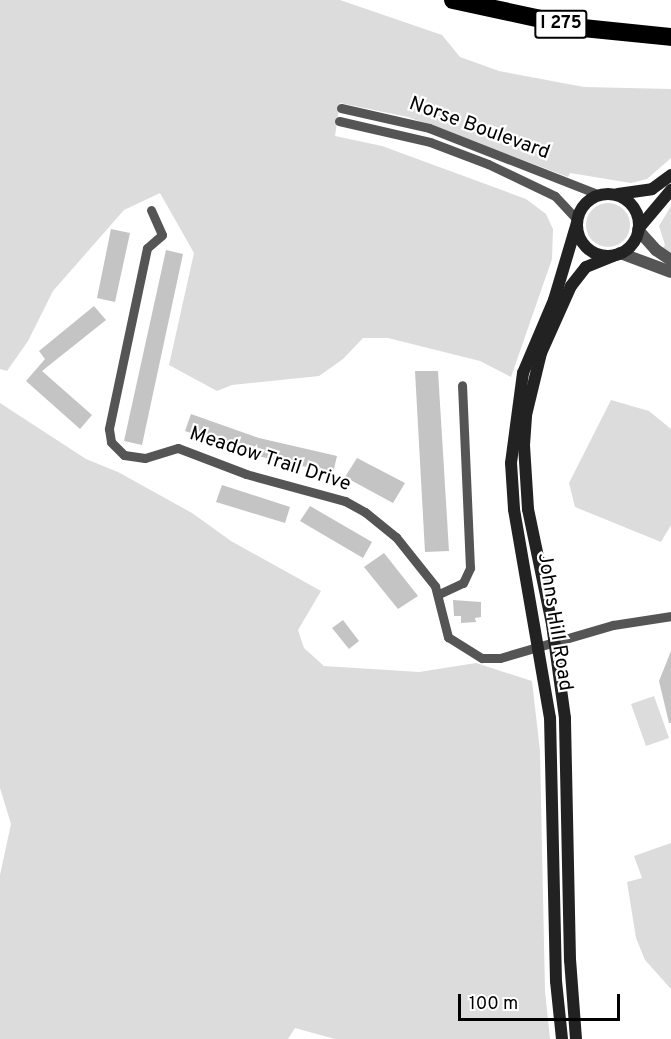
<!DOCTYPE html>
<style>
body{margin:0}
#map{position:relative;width:671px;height:1039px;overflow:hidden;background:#fff;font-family:Overpass,sans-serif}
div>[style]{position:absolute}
.green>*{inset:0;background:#dcdcdc}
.round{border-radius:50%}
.building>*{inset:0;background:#c4c4c4}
.minor>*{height:9px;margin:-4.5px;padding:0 4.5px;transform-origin:4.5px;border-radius:4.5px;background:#555}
.tertiary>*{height:12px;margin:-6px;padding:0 6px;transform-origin:6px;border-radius:6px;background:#555}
.secondary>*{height:12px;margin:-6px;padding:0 6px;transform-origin:6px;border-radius:6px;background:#222}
.secondary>.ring{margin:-6px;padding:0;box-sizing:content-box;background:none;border:12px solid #222;border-radius:50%}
.motorway>*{height:18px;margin:-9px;padding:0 9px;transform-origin:9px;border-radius:9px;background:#000}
span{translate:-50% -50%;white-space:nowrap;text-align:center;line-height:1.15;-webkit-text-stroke:4.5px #fff;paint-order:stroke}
.shield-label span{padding:2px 4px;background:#fff;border:2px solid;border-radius:4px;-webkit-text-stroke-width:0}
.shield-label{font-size:18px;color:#000;font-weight:700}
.street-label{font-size:20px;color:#000}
.scale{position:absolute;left:458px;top:994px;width:162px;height:27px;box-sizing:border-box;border:3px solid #000;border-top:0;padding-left:8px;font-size:18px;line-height:21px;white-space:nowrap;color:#000;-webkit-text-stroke:4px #fff;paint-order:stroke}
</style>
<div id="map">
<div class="green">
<div style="clip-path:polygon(0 0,340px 0,442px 35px,460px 57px,499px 71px,584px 87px,671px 89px,671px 158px,647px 179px,631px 183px,570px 173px,568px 177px,408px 117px,340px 103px,335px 136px,382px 146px,526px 199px,546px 214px,553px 229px,552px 259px,511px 377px,480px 361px,388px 338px,363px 338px,343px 359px,319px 376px,232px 385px,217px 391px,169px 365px,194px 253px,160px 193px,124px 210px,53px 291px,28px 341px,7px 371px,0 369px)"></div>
<div class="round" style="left:586px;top:203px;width:44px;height:44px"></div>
<div style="clip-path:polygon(671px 206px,671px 255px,662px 249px,665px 245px,659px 226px)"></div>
<div style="clip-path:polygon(611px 400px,649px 411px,671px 429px,671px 525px,661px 542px,575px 507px,569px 483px)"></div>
<div style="clip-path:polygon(0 403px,86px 459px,118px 472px,192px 513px,231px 541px,321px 591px,298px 630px,304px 648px,324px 666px,419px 672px,476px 663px,532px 681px,540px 751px,545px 991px,550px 1039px,335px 1039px,295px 1028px,288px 1039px,0 1039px,0 875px,11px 824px,0 788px)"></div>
<div style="clip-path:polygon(654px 696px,669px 738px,646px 746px,631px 704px)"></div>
<div style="clip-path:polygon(671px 843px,671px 989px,645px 960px,636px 938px,627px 882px,642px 878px,634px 856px)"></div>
</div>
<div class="building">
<div style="clip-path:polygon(111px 229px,130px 233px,115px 302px,97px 298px)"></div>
<div style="clip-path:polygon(166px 250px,183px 254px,142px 445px,124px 441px)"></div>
<div style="clip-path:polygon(94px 306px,106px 320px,42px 371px,92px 415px,80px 429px,26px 381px,45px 359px,39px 351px)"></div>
<div style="clip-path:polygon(415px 371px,438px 371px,449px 551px,425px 552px)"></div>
<div style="clip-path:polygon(191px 414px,259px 438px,337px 456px,333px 473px,258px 456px,185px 431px)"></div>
<div style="clip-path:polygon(357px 458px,405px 483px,393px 503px,345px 477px)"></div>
<div style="clip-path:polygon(222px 485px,290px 507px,285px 523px,216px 502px)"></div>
<div style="clip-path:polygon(310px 506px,372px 542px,363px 558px,300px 521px)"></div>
<div style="clip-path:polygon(384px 553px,418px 596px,398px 609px,364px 567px)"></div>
<div style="clip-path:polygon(453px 600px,481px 602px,481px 617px,475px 618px,476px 622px,461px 623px,461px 616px,454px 616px)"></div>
<div style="clip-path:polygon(343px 620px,359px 641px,349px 649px,332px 628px)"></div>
<div style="clip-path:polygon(671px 651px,671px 723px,669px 723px,659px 681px)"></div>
</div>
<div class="minor">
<div style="left:341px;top:108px;width:90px;rotate:12.8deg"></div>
<div style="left:429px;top:128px;width:184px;rotate:21.4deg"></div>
<div style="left:339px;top:121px;width:93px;rotate:13deg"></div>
<div style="left:430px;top:142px;width:62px;rotate:20.8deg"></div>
<div style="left:488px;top:164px;width:74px;rotate:25.5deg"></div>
<div style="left:555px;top:196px;width:33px;rotate:47deg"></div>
<div style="left:151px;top:210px;width:27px;rotate:66deg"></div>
<div style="left:162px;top:235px;width:20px;rotate:139deg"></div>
<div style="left:147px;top:248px;width:185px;rotate:101.9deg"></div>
<div style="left:109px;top:429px;width:13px;rotate:81deg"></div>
<div style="left:111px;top:442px;width:18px;rotate:45deg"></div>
<div style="left:124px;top:455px;width:21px;rotate:8deg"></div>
<div style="left:145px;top:458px;width:34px;rotate:-17deg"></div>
<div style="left:178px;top:448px;width:73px;rotate:20.9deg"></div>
<div style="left:246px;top:474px;width:103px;rotate:15.3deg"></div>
<div style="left:345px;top:501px;width:23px;rotate:29deg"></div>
<div style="left:365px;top:512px;width:40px;rotate:39deg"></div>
<div style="left:396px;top:537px;width:63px;rotate:51.5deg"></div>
<div style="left:435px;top:586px;width:53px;rotate:75.7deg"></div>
<div style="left:448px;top:637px;width:40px;rotate:32deg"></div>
<div style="left:482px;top:658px;width:18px"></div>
<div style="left:500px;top:658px;width:118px;rotate:-16.3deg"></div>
<div style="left:613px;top:625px;width:59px;rotate:-8.8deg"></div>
<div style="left:439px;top:594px;width:26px;rotate:-25deg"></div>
<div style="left:463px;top:583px;width:17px;rotate:-65deg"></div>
<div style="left:470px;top:568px;width:183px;rotate:-92.5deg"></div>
</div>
<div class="tertiary">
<div style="left:638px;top:230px;width:27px;rotate:48deg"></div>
<div style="left:656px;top:250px;width:18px;rotate:34deg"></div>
<div style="left:620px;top:253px;width:54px;rotate:20.4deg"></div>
</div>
<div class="secondary">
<div style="left:618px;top:194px;width:34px;rotate:-8deg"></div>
<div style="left:652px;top:189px;width:24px;rotate:-36deg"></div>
<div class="ring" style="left:577px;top:194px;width:50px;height:50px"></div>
<div style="left:639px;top:228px;width:50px;rotate:-49.9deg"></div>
<div style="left:562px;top:1039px;width:58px;rotate:-95.9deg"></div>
<div style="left:556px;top:981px;width:263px;rotate:-91.3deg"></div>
<div style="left:550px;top:718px;width:212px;rotate:-99.8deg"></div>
<div style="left:514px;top:509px;width:46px;rotate:-93.7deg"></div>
<div style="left:511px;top:463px;width:91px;rotate:-82.4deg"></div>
<div style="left:523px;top:373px;width:79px;rotate:-67deg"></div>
<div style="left:554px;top:300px;width:80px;rotate:-73.4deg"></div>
<div style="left:576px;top:1039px;width:79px;rotate:-94.3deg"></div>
<div style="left:570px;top:960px;width:242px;rotate:-91.2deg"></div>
<div style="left:565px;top:718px;width:95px;rotate:-97.9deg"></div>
<div style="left:552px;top:624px;width:117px;rotate:-101.8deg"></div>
<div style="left:528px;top:509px;width:64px;rotate:-93.6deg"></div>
<div style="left:524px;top:445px;width:30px;rotate:-86deg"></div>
<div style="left:526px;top:415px;width:64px;rotate:-76.4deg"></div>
<div style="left:541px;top:353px;width:73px;rotate:-65.9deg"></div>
<div style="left:571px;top:286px;width:24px;rotate:-52deg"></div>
<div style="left:586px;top:267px;width:32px;rotate:-22deg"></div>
</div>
<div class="motorway">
<div style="left:453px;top:0;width:133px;rotate:12.2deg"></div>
<div style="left:583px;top:28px;width:88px;rotate:5.8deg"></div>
</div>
<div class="shield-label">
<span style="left:561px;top:24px">I 275</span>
</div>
<div class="street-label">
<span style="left:479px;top:129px;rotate:20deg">Norse Boulevard</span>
<span style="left:270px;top:460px;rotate:18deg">Meadow Trail Drive</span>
<span style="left:554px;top:622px;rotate:81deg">Johns Hill Road</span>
</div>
<div class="scale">100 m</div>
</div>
